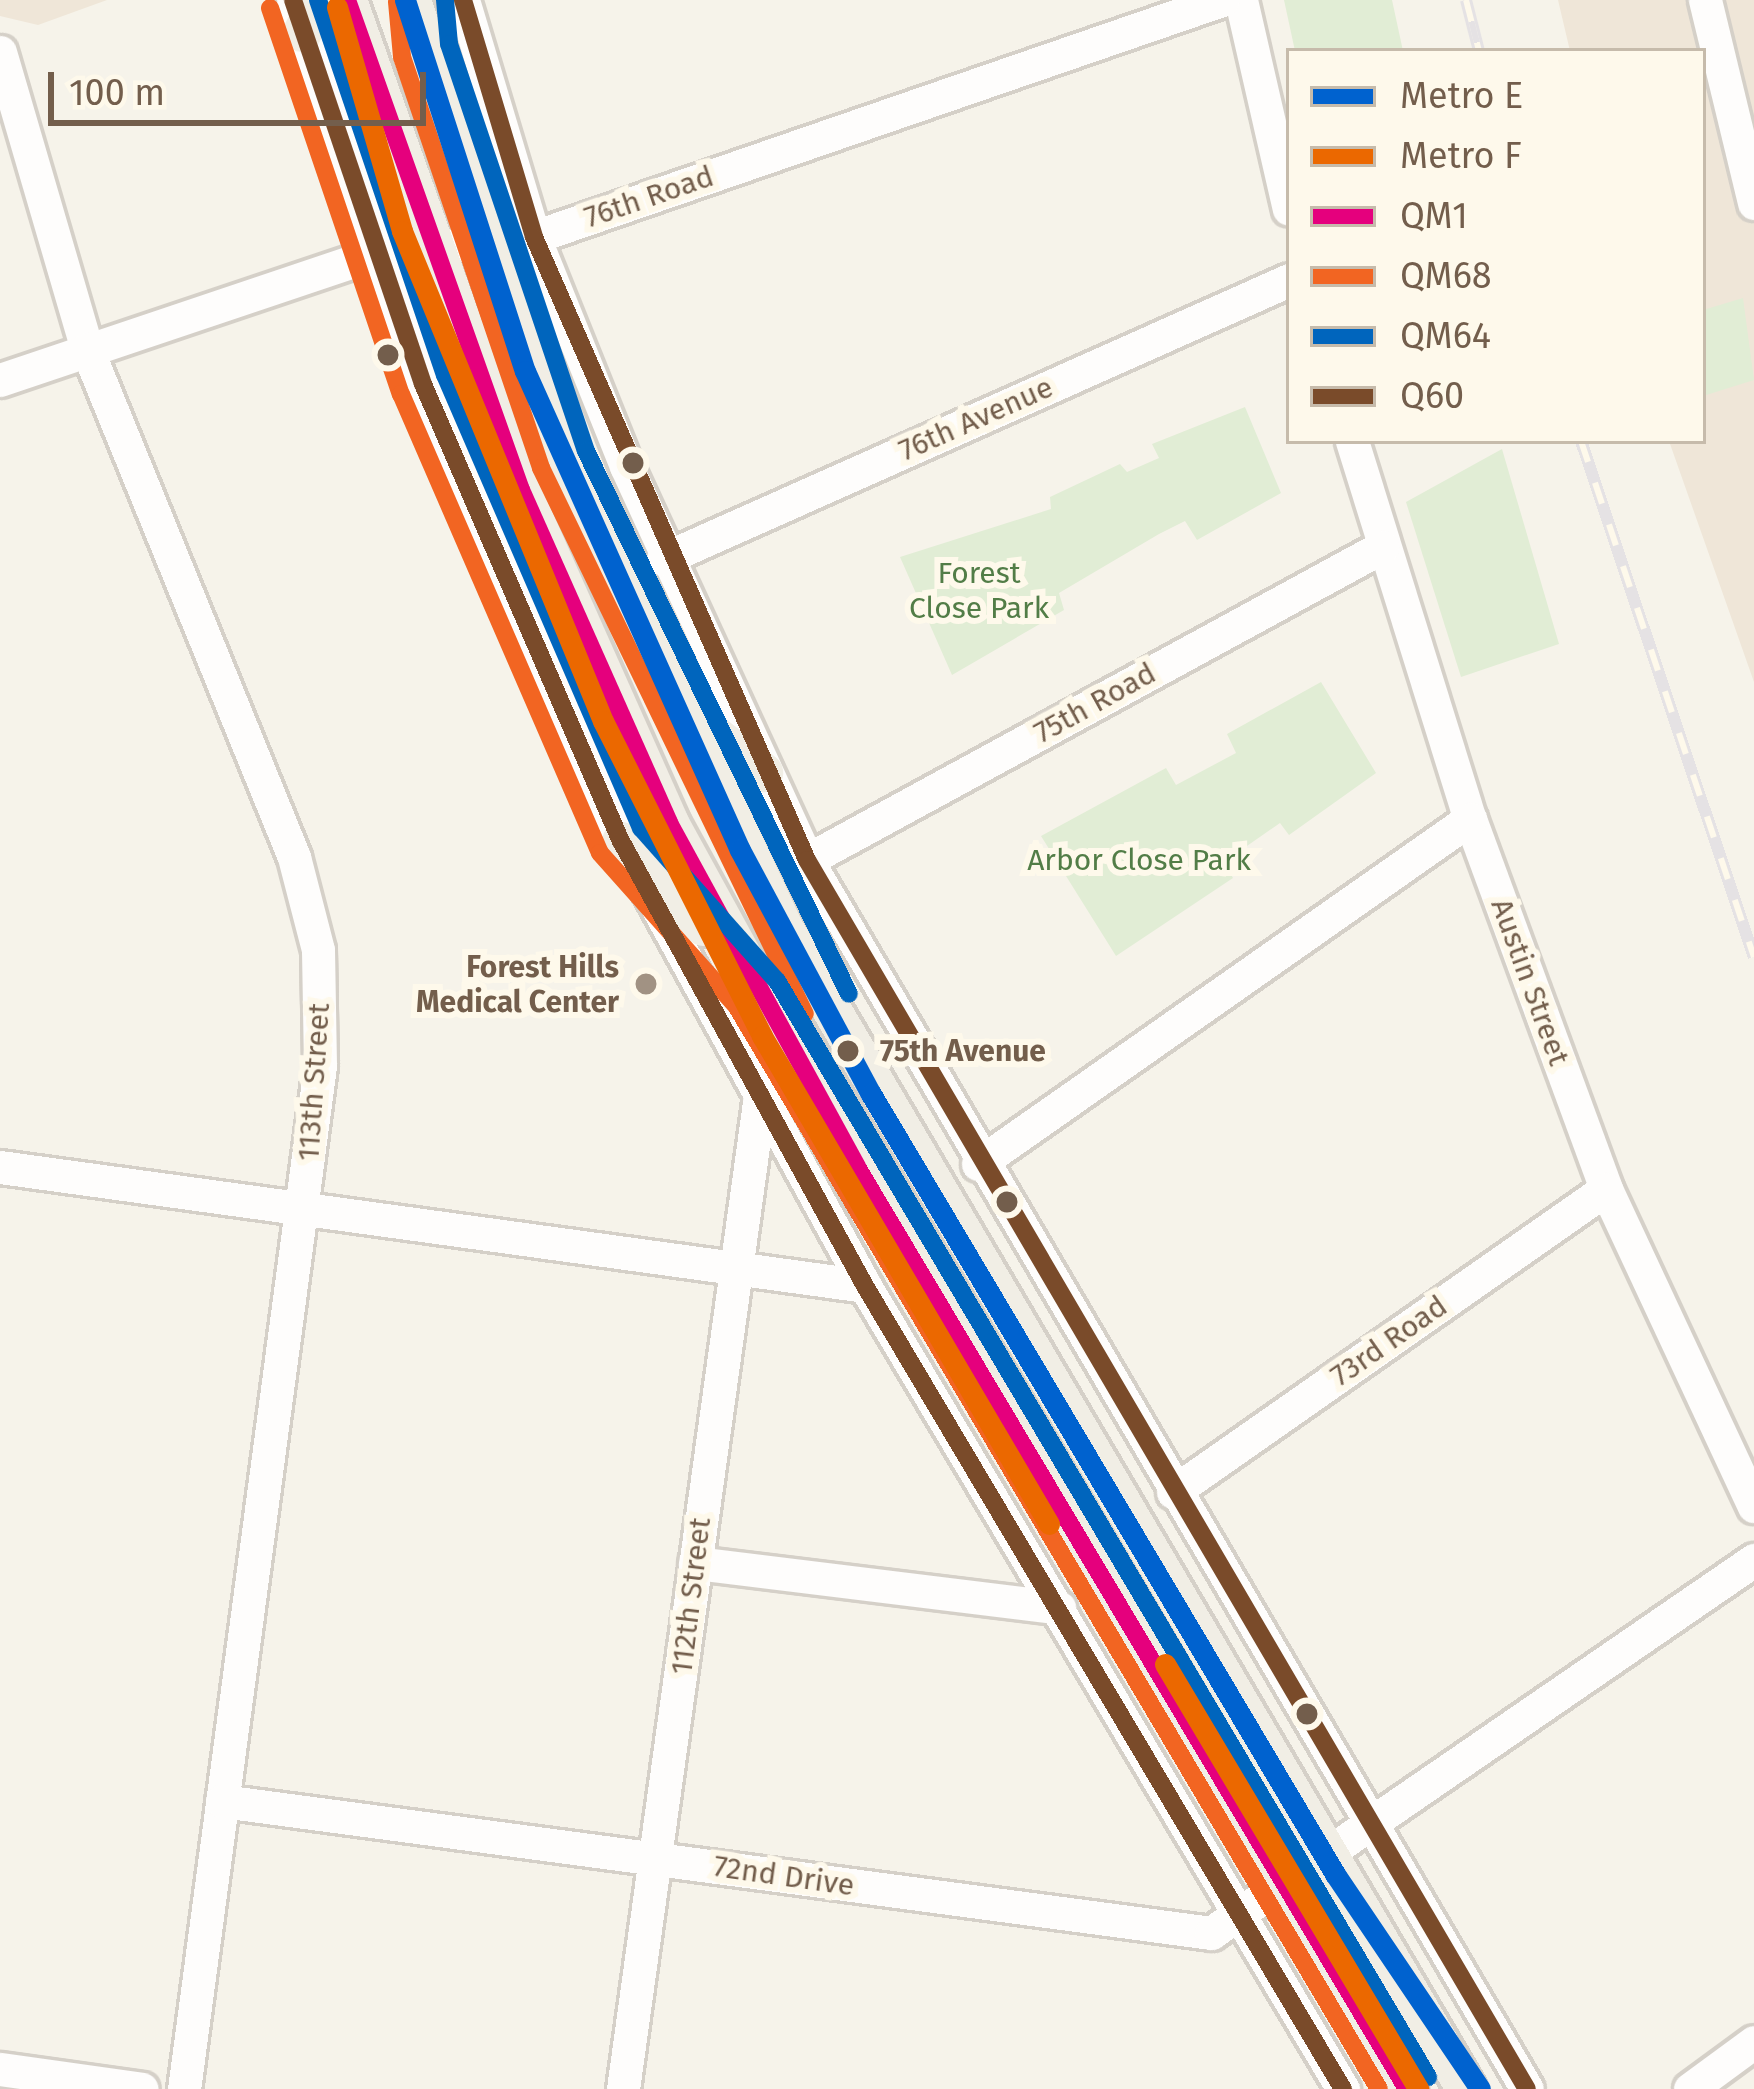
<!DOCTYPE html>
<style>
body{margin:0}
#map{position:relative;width:1754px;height:2089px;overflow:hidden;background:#f6f3ea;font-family:"Fira Sans",sans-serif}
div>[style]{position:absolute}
.residential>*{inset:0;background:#efe6d8}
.green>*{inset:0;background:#e1edd5}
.roads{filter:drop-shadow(3px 0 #d5d0c8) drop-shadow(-3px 0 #d5d0c8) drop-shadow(0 3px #d5d0c8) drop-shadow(0 -3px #d5d0c8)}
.minor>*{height:33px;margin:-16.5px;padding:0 16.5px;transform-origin:16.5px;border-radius:16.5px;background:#fefdfc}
.major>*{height:39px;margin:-19.5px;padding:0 19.5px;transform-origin:19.5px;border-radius:19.5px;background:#f1eee5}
.rail>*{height:12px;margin-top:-6px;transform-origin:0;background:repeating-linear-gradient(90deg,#fef9eb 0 22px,#e5e2e4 0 44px);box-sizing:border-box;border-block:3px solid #e5e2e4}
.bus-1>*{height:18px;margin:-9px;padding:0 9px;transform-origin:9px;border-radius:9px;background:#e5007d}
.bus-2>*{height:18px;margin:-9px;padding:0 9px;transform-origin:9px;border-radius:9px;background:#f26522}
.bus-3>*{height:18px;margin:-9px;padding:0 9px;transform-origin:9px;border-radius:9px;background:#0065bd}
.bus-4>*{height:18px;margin:-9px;padding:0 9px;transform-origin:9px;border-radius:9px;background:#7a4b2a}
.metro-1>*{height:21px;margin:-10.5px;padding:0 10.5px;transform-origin:10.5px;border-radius:10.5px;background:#0062cf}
.metro-2>*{height:21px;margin:-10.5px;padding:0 10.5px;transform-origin:10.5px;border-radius:10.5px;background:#eb6800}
.dots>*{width:33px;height:33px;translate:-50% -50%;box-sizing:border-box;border:6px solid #fef9eb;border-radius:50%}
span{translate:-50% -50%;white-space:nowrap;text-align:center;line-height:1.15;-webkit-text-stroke:12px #fef9eb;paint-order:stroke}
.street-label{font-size:30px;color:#735e4c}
.park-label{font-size:30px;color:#527d47}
.poi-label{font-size:30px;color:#735e4c;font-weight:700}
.right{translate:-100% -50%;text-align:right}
.stop-label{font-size:30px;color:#735e4c;font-weight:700}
.left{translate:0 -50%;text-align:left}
.legend{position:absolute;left:1286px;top:48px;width:420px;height:396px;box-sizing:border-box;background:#fef9eb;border:3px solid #c6bbab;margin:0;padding:15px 21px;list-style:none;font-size:36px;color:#735e4c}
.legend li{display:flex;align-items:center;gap:24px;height:60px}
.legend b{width:60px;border:3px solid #c6bbab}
.scale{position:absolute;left:48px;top:72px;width:378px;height:54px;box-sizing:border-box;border:6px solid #735e4c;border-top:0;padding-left:15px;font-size:36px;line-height:42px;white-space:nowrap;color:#735e4c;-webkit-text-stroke:9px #fef9eb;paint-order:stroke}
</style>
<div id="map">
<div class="residential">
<div style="clip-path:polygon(0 0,107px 0,38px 25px,0 16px)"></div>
<div style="clip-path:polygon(1558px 0,1754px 0,1754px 682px,1669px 441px,1703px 441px,1703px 51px,1570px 51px)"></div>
</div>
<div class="green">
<div style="clip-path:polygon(1284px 0,1392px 0,1403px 51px,1295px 51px)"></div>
<div style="clip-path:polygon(1743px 298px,1754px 380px,1703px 396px,1703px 310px)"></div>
<div style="clip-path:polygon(1245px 407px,1281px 493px,1197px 540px,1185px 521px,1159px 534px,1059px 593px,1064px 610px,952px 675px,900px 557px,1051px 509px,1050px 497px,1120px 464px,1127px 472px,1159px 458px,1152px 444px)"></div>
<div style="clip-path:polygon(1502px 449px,1559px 644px,1461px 677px,1406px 502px)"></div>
<div style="clip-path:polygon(1321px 682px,1376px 773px,1289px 835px,1280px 823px,1224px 862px,1233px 878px,1116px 956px,1041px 836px,1166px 768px,1176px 785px,1236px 753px,1227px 734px)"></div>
</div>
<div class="roads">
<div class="minor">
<div style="left:293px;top:0;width:405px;rotate:71.3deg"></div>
<div style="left:423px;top:384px;width:498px;rotate:66.6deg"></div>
<div style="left:621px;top:841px;width:508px;rotate:61.26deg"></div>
<div style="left:865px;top:1286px;width:935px;rotate:59.24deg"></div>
<div style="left:463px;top:0;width:247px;rotate:73.3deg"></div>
<div style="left:534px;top:237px;width:247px;rotate:68.1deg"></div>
<div style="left:626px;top:466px;width:434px;rotate:65.3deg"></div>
<div style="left:807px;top:860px;width:1424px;rotate:59.64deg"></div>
<div style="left:1241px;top:0;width:214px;rotate:77.1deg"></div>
<div style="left:1705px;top:0;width:209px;rotate:76.4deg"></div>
<div style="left:0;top:52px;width:309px;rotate:73.7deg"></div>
<div style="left:87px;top:349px;width:549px;rotate:67.83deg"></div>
<div style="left:294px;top:857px;width:96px;rotate:75.5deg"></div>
<div style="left:318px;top:950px;width:116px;rotate:89deg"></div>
<div style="left:320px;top:1066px;width:1032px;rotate:97.57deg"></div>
<div style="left:0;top:380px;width:396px;rotate:-18.6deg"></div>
<div style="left:375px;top:254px;width:160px;rotate:-6.1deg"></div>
<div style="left:534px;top:237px;width:728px;rotate:-19.01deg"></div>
<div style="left:1352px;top:441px;width:396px;rotate:72.7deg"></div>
<div style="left:1470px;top:819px;width:394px;rotate:69.8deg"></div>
<div style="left:1606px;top:1189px;width:350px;rotate:65deg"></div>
<div style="left:663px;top:559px;width:685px;rotate:-24.02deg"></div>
<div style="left:807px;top:860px;width:655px;rotate:-28.56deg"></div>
<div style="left:978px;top:1164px;width:601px;rotate:-35.04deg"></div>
<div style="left:0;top:1167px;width:873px;rotate:7.83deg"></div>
<div style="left:1173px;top:1492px;width:528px;rotate:-34.98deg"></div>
<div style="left:695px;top:1563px;width:367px;rotate:7deg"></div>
<div style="left:222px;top:1801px;width:998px;rotate:7.6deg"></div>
<div style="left:1211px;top:1933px;width:659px;rotate:-34.49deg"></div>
<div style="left:0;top:2069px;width:143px;rotate:8deg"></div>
<div style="left:623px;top:2089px;width:995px;rotate:-82.15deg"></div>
<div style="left:1690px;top:2089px;width:79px;rotate:-36.3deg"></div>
</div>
<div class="major">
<div style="left:347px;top:0;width:520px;rotate:70.45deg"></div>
<div style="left:521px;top:490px;width:364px;rotate:66deg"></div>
<div style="left:669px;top:823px;width:392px;rotate:61.3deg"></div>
<div style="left:857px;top:1167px;width:1074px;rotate:59.18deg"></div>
<div style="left:411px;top:0;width:485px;rotate:71.6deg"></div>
<div style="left:564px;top:460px;width:518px;rotate:64.87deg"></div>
<div style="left:784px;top:929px;width:1346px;rotate:59.55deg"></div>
<div style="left:302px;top:32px;width:36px;rotate:-63deg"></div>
<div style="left:691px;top:717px;width:91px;rotate:37.4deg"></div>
<div style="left:621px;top:841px;width:118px;rotate:46deg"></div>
</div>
</div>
<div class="rail">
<div style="left:1466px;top:0;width:53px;rotate:75.7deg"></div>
<div style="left:1581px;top:441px;width:544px;rotate:71.47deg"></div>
</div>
<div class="bus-1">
<div style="left:347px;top:0;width:520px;rotate:70.45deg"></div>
<div style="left:521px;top:490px;width:364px;rotate:66deg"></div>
<div style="left:669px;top:823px;width:392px;rotate:61.3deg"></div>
<div style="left:857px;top:1167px;width:1074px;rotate:59.18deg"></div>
</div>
<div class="bus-2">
<div style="left:397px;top:2px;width:55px;rotate:84.8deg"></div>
<div style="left:402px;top:57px;width:434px;rotate:71.3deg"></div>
<div style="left:541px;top:468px;width:606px;rotate:64.2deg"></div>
<div style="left:270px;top:8px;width:408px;rotate:71.3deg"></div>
<div style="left:401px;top:394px;width:500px;rotate:66.56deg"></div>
<div style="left:600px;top:853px;width:206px;rotate:48.3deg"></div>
<div style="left:737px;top:1007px;width:1258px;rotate:59.32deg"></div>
</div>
<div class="bus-3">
<div style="left:318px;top:0;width:396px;rotate:71.3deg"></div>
<div style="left:445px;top:375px;width:494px;rotate:66.6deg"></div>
<div style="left:641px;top:828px;width:205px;rotate:48.4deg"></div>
<div style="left:777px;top:981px;width:1275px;rotate:59.29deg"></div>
<div style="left:445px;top:0;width:44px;rotate:84.8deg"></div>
<div style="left:449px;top:44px;width:429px;rotate:71.4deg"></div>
<div style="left:586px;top:451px;width:603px;rotate:64.16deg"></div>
</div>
<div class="bus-4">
<div style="left:293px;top:0;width:405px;rotate:71.3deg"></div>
<div style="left:423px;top:384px;width:498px;rotate:66.6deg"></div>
<div style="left:621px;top:841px;width:508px;rotate:61.26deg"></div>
<div style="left:865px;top:1286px;width:935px;rotate:59.24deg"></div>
<div style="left:463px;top:0;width:247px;rotate:73.3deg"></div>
<div style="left:534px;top:237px;width:680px;rotate:66.34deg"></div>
<div style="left:807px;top:860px;width:1424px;rotate:59.64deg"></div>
</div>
<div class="metro-1">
<div style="left:405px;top:0;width:390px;rotate:72.1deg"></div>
<div style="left:525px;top:371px;width:525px;rotate:65.83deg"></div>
<div style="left:740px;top:850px;width:277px;rotate:61.8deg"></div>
<div style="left:871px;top:1094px;width:908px;rotate:59.25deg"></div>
<div style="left:1335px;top:1874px;width:259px;rotate:56deg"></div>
</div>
<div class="metro-2">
<div style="left:337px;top:7px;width:233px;rotate:73.8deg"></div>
<div style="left:402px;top:231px;width:530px;rotate:67.7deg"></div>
<div style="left:603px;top:721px;width:353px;rotate:63.2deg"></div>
<div style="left:762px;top:1036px;width:566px;rotate:59.54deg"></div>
<div style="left:1165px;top:1664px;width:495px;rotate:59.2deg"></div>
</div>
<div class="dots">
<div style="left:388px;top:355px;background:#735e4c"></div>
<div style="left:633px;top:463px;background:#735e4c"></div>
<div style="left:646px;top:984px;background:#a19283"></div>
<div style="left:848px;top:1051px;background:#735e4c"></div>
<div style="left:1007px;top:1202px;background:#735e4c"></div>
<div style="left:1307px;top:1714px;background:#735e4c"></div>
</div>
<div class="street-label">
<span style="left:649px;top:197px;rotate:-19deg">76th Road</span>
<span style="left:976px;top:419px;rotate:-24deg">76th Avenue</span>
<span style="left:1095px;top:703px;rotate:-29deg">75th Road</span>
<span style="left:1530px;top:982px;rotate:70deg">Austin Street</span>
<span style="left:314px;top:1082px;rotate:-86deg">113th Street</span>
<span style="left:1389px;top:1341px;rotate:-35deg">73rd Road</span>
<span style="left:691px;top:1596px;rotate:-83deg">112th Street</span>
<span style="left:784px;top:1876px;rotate:8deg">72nd Drive</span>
</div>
<div class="park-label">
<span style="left:979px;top:590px">Forest<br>Close Park</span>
<span style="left:1139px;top:860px">Arbor Close Park</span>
</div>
<div class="poi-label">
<span class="right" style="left:619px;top:984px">Forest Hills<br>Medical Center</span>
</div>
<div class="stop-label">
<span class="left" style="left:880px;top:1051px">75th Avenue</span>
</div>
<ul class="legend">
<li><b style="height:15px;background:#0062cf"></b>Metro E</li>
<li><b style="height:15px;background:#eb6800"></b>Metro F</li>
<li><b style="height:15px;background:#e5007d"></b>QM1</li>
<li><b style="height:15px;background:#f26522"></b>QM68</li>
<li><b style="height:15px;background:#0065bd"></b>QM64</li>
<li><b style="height:15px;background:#7a4b2a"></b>Q60</li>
</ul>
<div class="scale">100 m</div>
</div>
